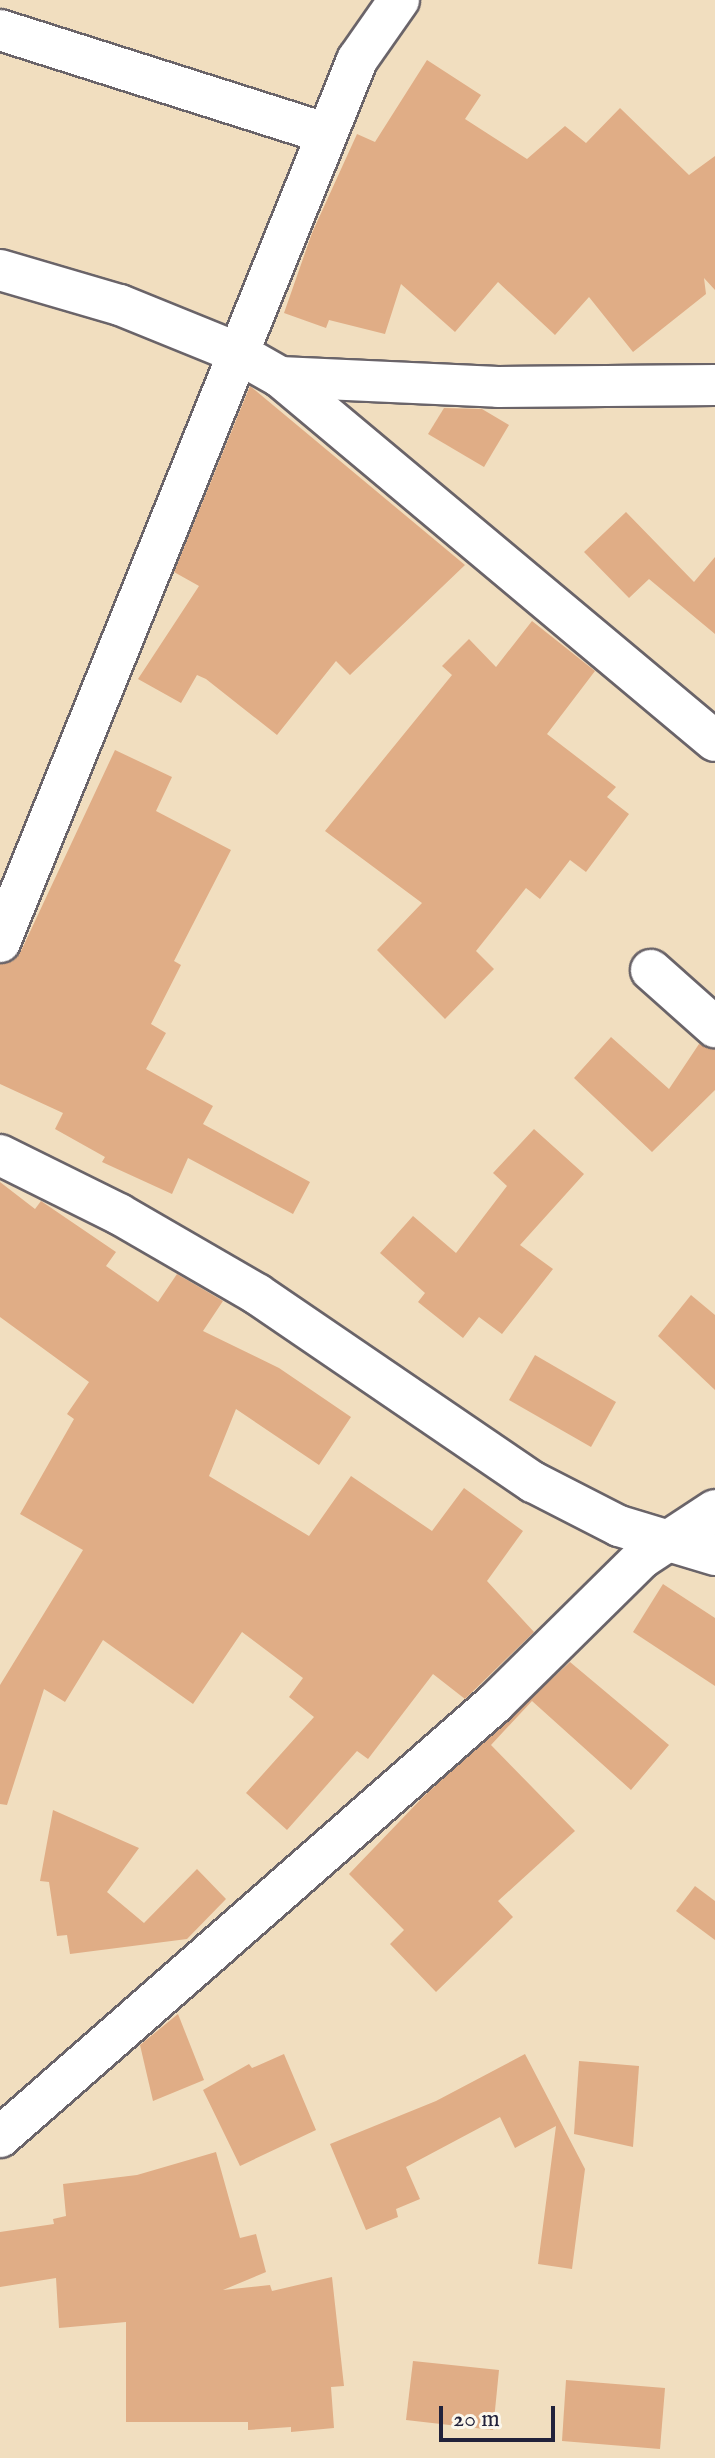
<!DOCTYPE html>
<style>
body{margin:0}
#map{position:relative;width:715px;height:2458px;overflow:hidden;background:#f1debf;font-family:"IM FELL English",serif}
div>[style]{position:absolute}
.building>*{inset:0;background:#e0ad86}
.roads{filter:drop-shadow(2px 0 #6a6469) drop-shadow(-2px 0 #6a6469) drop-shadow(0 2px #6a6469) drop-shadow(0 -2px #6a6469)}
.street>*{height:40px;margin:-20px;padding:0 20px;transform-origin:20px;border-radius:20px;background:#fff}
span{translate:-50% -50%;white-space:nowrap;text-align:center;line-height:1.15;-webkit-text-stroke:6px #fbf7ec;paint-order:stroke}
.scale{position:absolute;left:439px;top:2406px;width:116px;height:36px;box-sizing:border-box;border:4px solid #22223b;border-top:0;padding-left:10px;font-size:24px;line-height:28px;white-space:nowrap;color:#22223b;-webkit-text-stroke:6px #fbf7ec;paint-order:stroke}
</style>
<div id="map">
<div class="building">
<div style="clip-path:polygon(427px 60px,481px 95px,465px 119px,527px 159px,565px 126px,586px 143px,620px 108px,689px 175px,715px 156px,715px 290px,704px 278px,706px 294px,633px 352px,589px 297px,555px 335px,498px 282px,455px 332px,401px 284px,385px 334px,329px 320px,326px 328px,284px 313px,312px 233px,357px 134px,375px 142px)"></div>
<div style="clip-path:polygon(250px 386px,465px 565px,350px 675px,336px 661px,277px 735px,206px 679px,197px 675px,181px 703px,138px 679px,199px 586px,174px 572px)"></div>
<div style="clip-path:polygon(444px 408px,482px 409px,509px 425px,484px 467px,428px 434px)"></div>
<div style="clip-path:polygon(626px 512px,694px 582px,715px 557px,715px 634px,649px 579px,629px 598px,584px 552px)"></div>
<div style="clip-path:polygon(532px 621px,595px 671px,547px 734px,616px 787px,607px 797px,629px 814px,586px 872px,570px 860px,540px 899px,526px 888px,476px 951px,494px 969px,445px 1019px,377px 950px,422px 903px,325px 831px,452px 675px,442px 666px,469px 639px,496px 667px)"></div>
<div style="clip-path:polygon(115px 750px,172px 777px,156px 811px,231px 850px,174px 961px,181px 965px,151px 1024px,166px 1033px,146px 1069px,213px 1106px,203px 1124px,310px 1182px,293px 1214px,188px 1158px,172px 1194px,102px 1162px,105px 1157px,55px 1129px,63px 1113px,0 1084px,0 964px,13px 961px,21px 951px)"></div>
<div style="clip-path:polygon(611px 1037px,669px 1089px,699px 1044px,715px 1049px,715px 1090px,652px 1152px,574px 1078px)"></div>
<div style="clip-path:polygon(534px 1129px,584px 1174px,520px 1245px,553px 1269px,502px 1334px,479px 1317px,463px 1338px,418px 1302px,425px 1293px,380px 1253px,413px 1216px,456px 1253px,507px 1186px,493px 1173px)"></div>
<div style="clip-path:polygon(0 1182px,35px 1209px,41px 1201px,116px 1252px,106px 1266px,158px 1302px,177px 1274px,223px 1301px,203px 1331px,279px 1368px,351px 1417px,319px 1465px,236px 1409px,209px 1476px,309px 1536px,351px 1476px,432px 1531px,464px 1488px,523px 1531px,487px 1581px,534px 1632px,465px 1699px,433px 1674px,368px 1759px,357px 1751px,287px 1830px,246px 1793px,314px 1717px,289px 1697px,303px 1678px,242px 1632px,193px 1704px,103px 1640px,65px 1702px,44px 1689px,7px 1805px,0 1804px,0 1685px,83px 1550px,20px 1514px,74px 1419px,67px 1414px,89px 1382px,0 1317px)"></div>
<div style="clip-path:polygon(691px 1295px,715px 1315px,715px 1390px,658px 1336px)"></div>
<div style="clip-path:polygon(535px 1355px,616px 1402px,591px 1447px,509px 1400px)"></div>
<div style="clip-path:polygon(663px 1584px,715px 1618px,715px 1686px,633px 1632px)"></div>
<div style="clip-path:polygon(570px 1662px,669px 1745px,631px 1790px,532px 1701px,491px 1745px,575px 1831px,498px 1901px,513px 1917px,436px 1992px,390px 1944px,404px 1930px,349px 1874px,423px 1797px)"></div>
<div style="clip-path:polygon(53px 1810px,139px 1848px,107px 1892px,144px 1923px,197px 1869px,226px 1899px,187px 1939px,70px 1954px,67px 1935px,57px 1936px,49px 1882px,40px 1881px)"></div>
<div style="clip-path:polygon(695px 1886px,715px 1901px,715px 1940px,676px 1911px)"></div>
<div style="clip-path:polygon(178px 2014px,204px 2080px,153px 2101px,140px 2045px)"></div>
<div style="clip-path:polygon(284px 2054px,316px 2130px,240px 2166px,203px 2090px,249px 2064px,252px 2068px)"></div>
<div style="clip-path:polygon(525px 2054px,585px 2169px,572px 2269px,538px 2264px,556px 2126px,515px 2148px,500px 2117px,406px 2167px,420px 2199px,396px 2209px,398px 2217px,366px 2230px,330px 2144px,436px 2101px)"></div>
<div style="clip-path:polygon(579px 2061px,639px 2066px,633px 2147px,574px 2134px)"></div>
<div style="clip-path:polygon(216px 2152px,240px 2238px,256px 2234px,266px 2272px,223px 2290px,270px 2285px,272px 2291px,332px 2277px,344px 2386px,331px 2387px,334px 2428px,291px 2432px,291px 2427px,248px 2430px,248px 2422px,126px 2422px,126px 2322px,59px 2328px,56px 2278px,0 2287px,0 2232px,54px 2224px,53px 2219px,66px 2216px,63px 2184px,137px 2175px)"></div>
<div style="clip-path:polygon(413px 2361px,499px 2370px,493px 2430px,406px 2420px)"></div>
<div style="clip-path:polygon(566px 2380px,665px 2388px,660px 2449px,562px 2441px)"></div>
</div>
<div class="roads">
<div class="street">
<div style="left:0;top:30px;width:343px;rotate:17.6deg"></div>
<div style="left:0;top:270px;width:125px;rotate:16.3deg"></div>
<div style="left:120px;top:305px;width:125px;rotate:22.1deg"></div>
<div style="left:236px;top:352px;width:51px;rotate:29.6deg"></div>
<div style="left:280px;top:377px;width:567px;rotate:39.92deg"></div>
<div style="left:280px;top:377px;width:218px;rotate:2.6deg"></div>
<div style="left:498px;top:387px;width:217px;rotate:-0.5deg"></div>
<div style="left:0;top:942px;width:952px;rotate:-67.96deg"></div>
<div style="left:357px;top:60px;width:73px;rotate:-55deg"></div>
<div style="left:651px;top:970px;width:86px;rotate:41.7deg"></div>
<div style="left:0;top:1155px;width:133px;rotate:26.4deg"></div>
<div style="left:119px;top:1214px;width:160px;rotate:30.1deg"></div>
<div style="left:257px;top:1294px;width:334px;rotate:34.3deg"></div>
<div style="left:533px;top:1482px;width:97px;rotate:27.1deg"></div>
<div style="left:619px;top:1526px;width:100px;rotate:16.8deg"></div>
<div style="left:0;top:2137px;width:658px;rotate:-41.24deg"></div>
<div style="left:495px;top:1703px;width:206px;rotate:-44.6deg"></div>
<div style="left:642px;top:1558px;width:87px;rotate:-33.3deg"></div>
</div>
</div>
<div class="scale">20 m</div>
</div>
